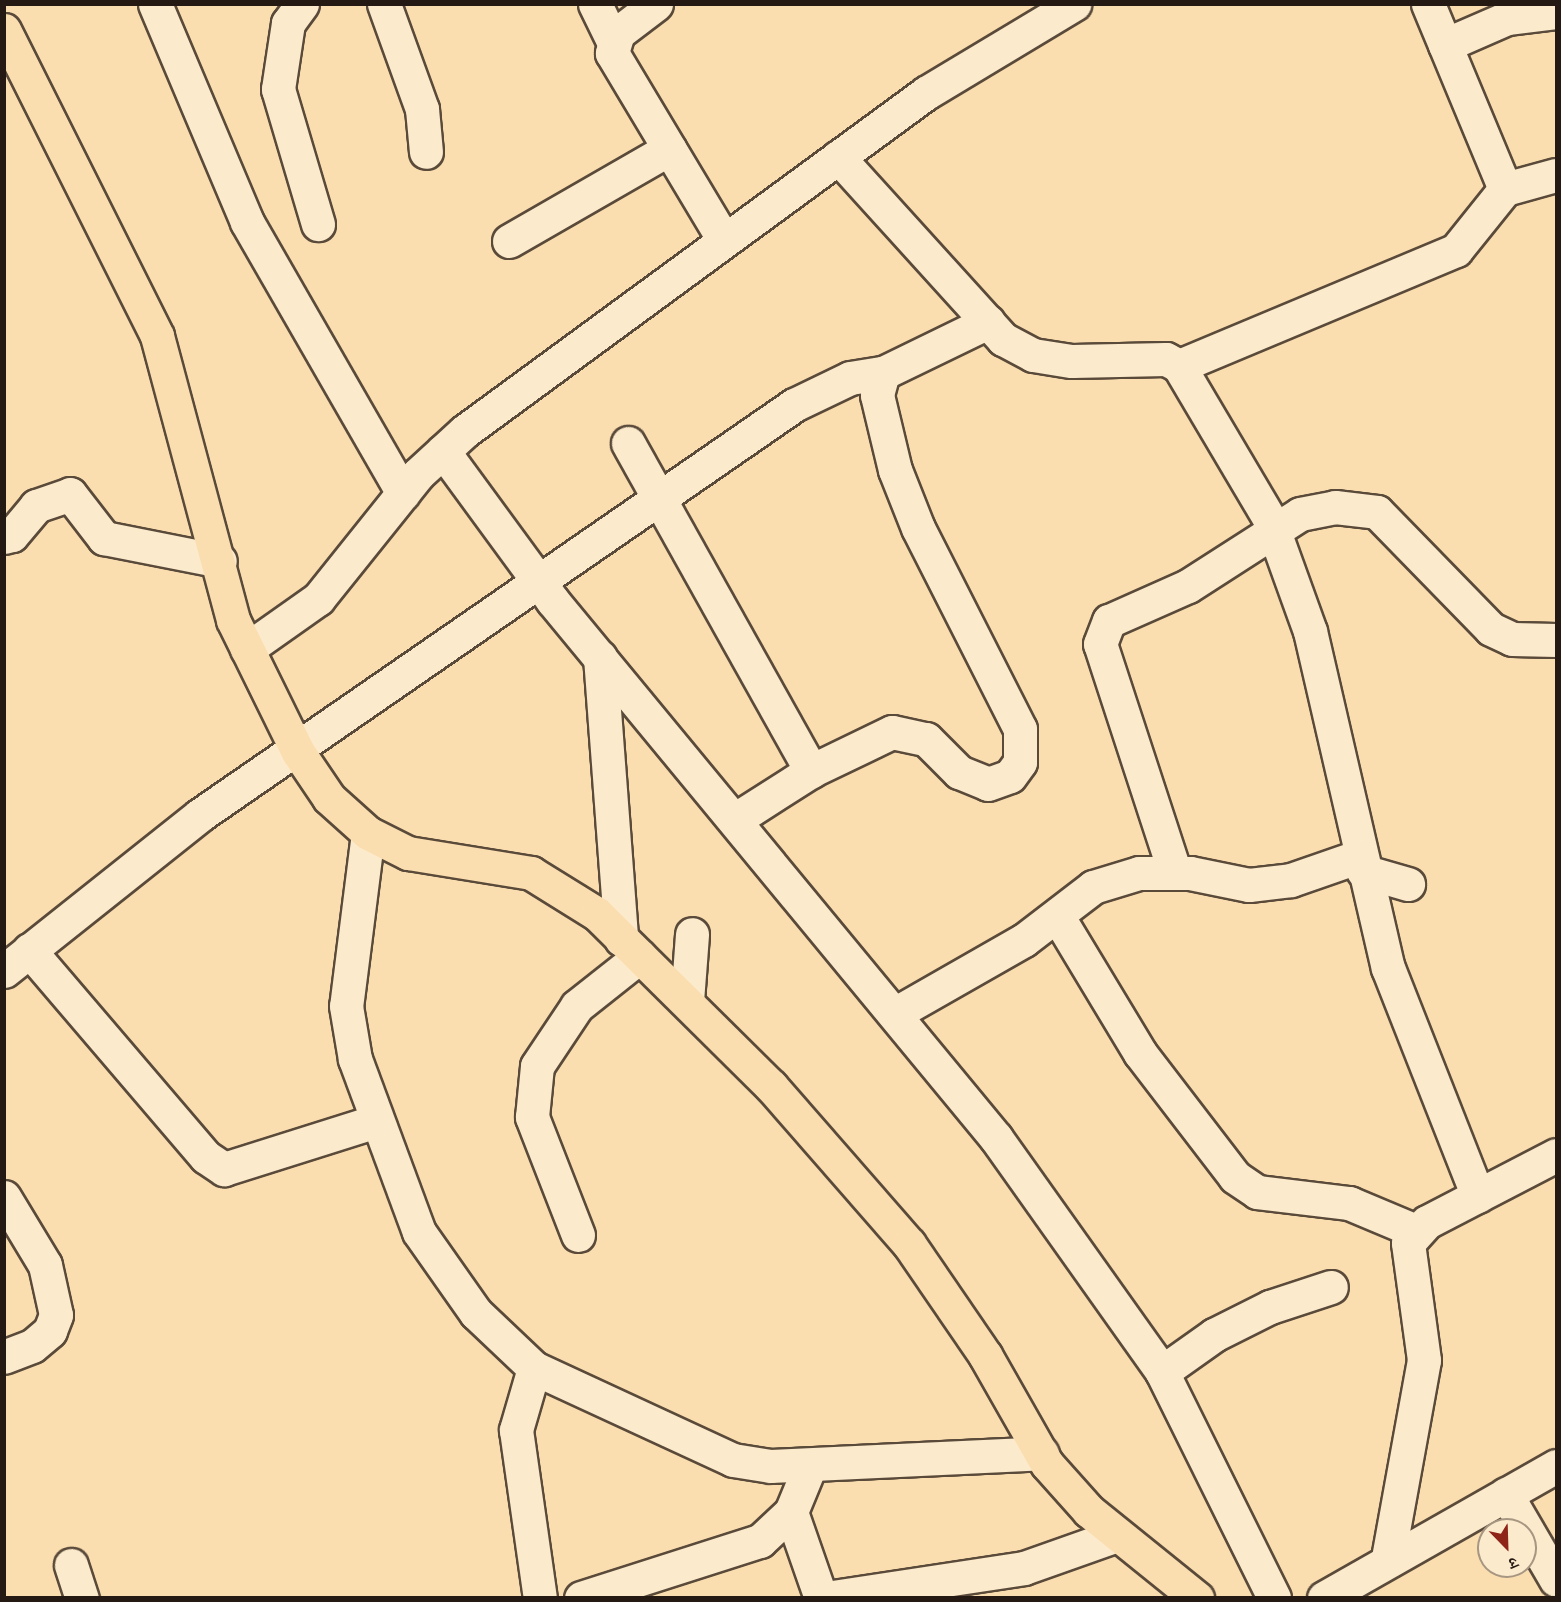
<!DOCTYPE html>
<meta charset="utf-8">
<style>
body{margin:0}
#map{position:relative;width:1561px;height:1602px;overflow:hidden;background:#fbdeb0;font-family:"IM FELL French Canon","Noto Serif Devanagari",serif}
div>[style]{position:absolute}
.roads{filter:drop-shadow(2px 0 #5a4a3a) drop-shadow(-2px 0 #5a4a3a) drop-shadow(0 2px #5a4a3a) drop-shadow(0 -2px #5a4a3a)}
.minor>*{height:33px;margin:-16.5px;padding:0 16.5px;transform-origin:16.5px;border-radius:16.5px;background:#fceacc}
.major>*{height:33px;margin:-16.5px;padding:0 16.5px;transform-origin:16.5px;border-radius:16.5px;background:#fbdeb0}
span{translate:-50% -50%;white-space:nowrap;text-align:center;line-height:1.15;-webkit-text-stroke:4.5px #fceacc;paint-order:stroke}
.frame{position:absolute;inset:0;border:6px solid #251913;pointer-events:none}
.north{position:absolute;left:1477px;top:1518px;width:60px;height:60px;box-sizing:border-box;background:#fceacc;border:2px solid #a69682;border-radius:50%;rotate:157deg;font-size:16px;font-weight:700;line-height:24px;text-align:center;color:#251913}
.north::after{content:'';display:block;margin:auto;width:21px;height:27px;background:#8f2418;clip-path:polygon(50% 0,100% 100%,50% 72%,0 100%)}
</style>
<div id="map">
<div class="roads">
<div class="minor">
<div style="left:155px;top:4px;width:237px;rotate:67.1deg"></div>
<div style="left:247px;top:222px;width:313px;rotate:60.1deg"></div>
<div style="left:302px;top:4px;width:24px;rotate:126deg"></div>
<div style="left:288px;top:23px;width:67px;rotate:98.6deg"></div>
<div style="left:278px;top:89px;width:141px;rotate:73.5deg"></div>
<div style="left:384px;top:4px;width:112px;rotate:70.1deg"></div>
<div style="left:422px;top:109px;width:43px;rotate:84.7deg"></div>
<div style="left:595px;top:4px;width:41px;rotate:64.1deg"></div>
<div style="left:656px;top:4px;width:48px;rotate:142.7deg"></div>
<div style="left:618px;top:33px;width:21px;rotate:107deg"></div>
<div style="left:612px;top:53px;width:218px;rotate:59.1deg"></div>
<div style="left:1428px;top:4px;width:200px;rotate:67.4deg"></div>
<div style="left:1445px;top:45px;width:68px;rotate:-23.5deg"></div>
<div style="left:1507px;top:18px;width:49px;rotate:-7deg"></div>
<div style="left:838px;top:157px;width:246px;rotate:47.8deg"></div>
<div style="left:1003px;top:339px;width:34px;rotate:28deg"></div>
<div style="left:1033px;top:355px;width:39px;rotate:9deg"></div>
<div style="left:1072px;top:361px;width:94px;rotate:-1.2deg"></div>
<div style="left:1166px;top:359px;width:15px;rotate:28deg"></div>
<div style="left:1179px;top:366px;width:193px;rotate:59.4deg"></div>
<div style="left:509px;top:241px;width:185px;rotate:-29.9deg"></div>
<div style="left:1179px;top:366px;width:300px;rotate:-22.7deg"></div>
<div style="left:1456px;top:250px;width:78px;rotate:-51.2deg"></div>
<div style="left:1505px;top:189px;width:53px;rotate:-15.4deg"></div>
<div style="left:628px;top:443px;width:376px;rotate:60.8deg"></div>
<div style="left:443px;top:451px;width:185px;rotate:53.8deg"></div>
<div style="left:552px;top:600px;width:698px;rotate:50.47deg"></div>
<div style="left:996px;top:1138px;width:287px;rotate:54.6deg"></div>
<div style="left:1162px;top:1372px;width:252px;rotate:63.6deg"></div>
<div style="left:1275px;top:534px;width:103px;rotate:70.2deg"></div>
<div style="left:1310px;top:631px;width:346px;rotate:77deg"></div>
<div style="left:1388px;top:968px;width:245px;rotate:68.5deg"></div>
<div style="left:4px;top:537px;width:8px;rotate:-14deg"></div>
<div style="left:12px;top:535px;width:38px;rotate:-50deg"></div>
<div style="left:36px;top:506px;width:36px;rotate:-19deg"></div>
<div style="left:70px;top:494px;width:56px;rotate:52.3deg"></div>
<div style="left:104px;top:538px;width:118px;rotate:11.2deg"></div>
<div style="left:247px;top:649px;width:87px;rotate:-35.2deg"></div>
<div style="left:318px;top:599px;width:160px;rotate:-51.3deg"></div>
<div style="left:418px;top:474px;width:64px;rotate:-42.5deg"></div>
<div style="left:465px;top:431px;width:572px;rotate:-36.25deg"></div>
<div style="left:926px;top:93px;width:173px;rotate:-31deg"></div>
<div style="left:600px;top:657px;width:283px;rotate:85.7deg"></div>
<div style="left:736px;top:819px;width:89px;rotate:-32.6deg"></div>
<div style="left:811px;top:771px;width:90px;rotate:-25.7deg"></div>
<div style="left:892px;top:732px;width:35px;rotate:12deg"></div>
<div style="left:926px;top:739px;width:47px;rotate:45deg"></div>
<div style="left:959px;top:772px;width:31px;rotate:22deg"></div>
<div style="left:988px;top:784px;width:23px;rotate:-20deg"></div>
<div style="left:1010px;top:776px;width:17px;rotate:-54deg"></div>
<div style="left:1020px;top:762px;width:33px;rotate:-90deg"></div>
<div style="left:1020px;top:729px;width:225px;rotate:-116.9deg"></div>
<div style="left:918px;top:528px;width:62px;rotate:-111.6deg"></div>
<div style="left:895px;top:470px;width:77px;rotate:-103.5deg"></div>
<div style="left:877px;top:395px;width:23px;rotate:-75deg"></div>
<div style="left:883px;top:373px;width:117px;rotate:-25.9deg"></div>
<div style="left:368px;top:833px;width:174px;rotate:97.2deg"></div>
<div style="left:346px;top:1006px;width:54px;rotate:80.4deg"></div>
<div style="left:355px;top:1059px;width:184px;rotate:69.7deg"></div>
<div style="left:419px;top:1232px;width:99px;rotate:54.9deg"></div>
<div style="left:476px;top:1313px;width:80px;rotate:43.5deg"></div>
<div style="left:534px;top:1368px;width:219px;rotate:24.8deg"></div>
<div style="left:733px;top:1460px;width:38px;rotate:9deg"></div>
<div style="left:771px;top:1466px;width:271px;rotate:-2.7deg"></div>
<div style="left:1363px;top:871px;width:47px;rotate:16.1deg"></div>
<div style="left:1175px;top:873px;width:241px;rotate:-108.1deg"></div>
<div style="left:1100px;top:644px;width:25px;rotate:-69deg"></div>
<div style="left:1109px;top:621px;width:86px;rotate:-23.9deg"></div>
<div style="left:1188px;top:586px;width:133px;rotate:-32.7deg"></div>
<div style="left:1300px;top:514px;width:36px;rotate:-11deg"></div>
<div style="left:1335px;top:507px;width:42px;rotate:6.8deg"></div>
<div style="left:1377px;top:512px;width:163px;rotate:45.7deg"></div>
<div style="left:1491px;top:629px;width:23px;rotate:25deg"></div>
<div style="left:1512px;top:639px;width:44px;rotate:1.3deg"></div>
<div style="left:1058px;top:917px;width:159px;rotate:58.9deg"></div>
<div style="left:1140px;top:1053px;width:156px;rotate:52.5deg"></div>
<div style="left:1235px;top:1177px;width:27px;rotate:34deg"></div>
<div style="left:1257px;top:1192px;width:93px;rotate:6.8deg"></div>
<div style="left:1349px;top:1203px;width:73px;rotate:22.7deg"></div>
<div style="left:29px;top:950px;width:272px;rotate:49.5deg"></div>
<div style="left:206px;top:1157px;width:22px;rotate:34deg"></div>
<div style="left:224px;top:1169px;width:159px;rotate:-17.5deg"></div>
<div style="left:4px;top:971px;width:251px;rotate:-38.5deg"></div>
<div style="left:200px;top:815px;width:722px;rotate:-34.61deg"></div>
<div style="left:794px;top:405px;width:62px;rotate:-25.7deg"></div>
<div style="left:850px;top:378px;width:33px;rotate:-9deg"></div>
<div style="left:687px;top:1001px;width:67px;rotate:-85.7deg"></div>
<div style="left:896px;top:1013px;width:147px;rotate:-29.7deg"></div>
<div style="left:1024px;top:940px;width:87px;rotate:-37.5deg"></div>
<div style="left:1093px;top:887px;width:48px;rotate:-16.9deg"></div>
<div style="left:1139px;top:873px;width:51px"></div>
<div style="left:1190px;top:873px;width:60px;rotate:11.5deg"></div>
<div style="left:1249px;top:885px;width:42px;rotate:-6.8deg"></div>
<div style="left:1291px;top:880px;width:73px;rotate:-19.2deg"></div>
<div style="left:4px;top:1197px;width:79px;rotate:58.9deg"></div>
<div style="left:45px;top:1265px;width:51px;rotate:77.6deg"></div>
<div style="left:56px;top:1315px;width:17px;rotate:111deg"></div>
<div style="left:50px;top:1331px;width:23px;rotate:140deg"></div>
<div style="left:32px;top:1346px;width:30px;rotate:159deg"></div>
<div style="left:578px;top:1235px;width:127px;rotate:-111.3deg"></div>
<div style="left:532px;top:1117px;width:51px;rotate:-84.4deg"></div>
<div style="left:537px;top:1066px;width:72px;rotate:-56.3deg"></div>
<div style="left:577px;top:1006px;width:80px;rotate:-38.4deg"></div>
<div style="left:534px;top:1368px;width:65px;rotate:106.2deg"></div>
<div style="left:516px;top:1430px;width:170px;rotate:81.9deg"></div>
<div style="left:1162px;top:1372px;width:64px;rotate:-35.4deg"></div>
<div style="left:1214px;top:1335px;width:63px;rotate:-26.6deg"></div>
<div style="left:1270px;top:1307px;width:64px;rotate:-18.2deg"></div>
<div style="left:1506px;top:1494px;width:99px;rotate:59.8deg"></div>
<div style="left:791px;top:1512px;width:91px;rotate:70.8deg"></div>
<div style="left:1388px;top:1558px;width:201px;rotate:-79.7deg"></div>
<div style="left:1424px;top:1360px;width:118px;rotate:-97.8deg"></div>
<div style="left:1408px;top:1243px;width:28px;rotate:-48deg"></div>
<div style="left:1427px;top:1222px;width:145px;rotate:-27.4deg"></div>
<div style="left:71px;top:1565px;width:35px;rotate:72deg"></div>
<div style="left:581px;top:1598px;width:188px;rotate:-17.7deg"></div>
<div style="left:760px;top:1541px;width:42px;rotate:-43.1deg"></div>
<div style="left:791px;top:1512px;width:50px;rotate:-67.6deg"></div>
<div style="left:826px;top:1598px;width:200px;rotate:-8.6deg"></div>
<div style="left:1024px;top:1568px;width:99px;rotate:-19.5deg"></div>
<div style="left:1324px;top:1598px;width:267px;rotate:-29.6deg"></div>
</div>
<div class="major">
<div style="left:4px;top:30px;width:342px;rotate:63.4deg"></div>
<div style="left:157px;top:336px;width:294px;rotate:75deg"></div>
<div style="left:233px;top:620px;width:147px;rotate:63.8deg"></div>
<div style="left:298px;top:752px;width:55px;rotate:56deg"></div>
<div style="left:329px;top:798px;width:52px;rotate:41.9deg"></div>
<div style="left:368px;top:833px;width:45px;rotate:26.6deg"></div>
<div style="left:408px;top:853px;width:125px;rotate:9.2deg"></div>
<div style="left:531px;top:873px;width:78px;rotate:31.8deg"></div>
<div style="left:597px;top:914px;width:245px;rotate:44.7deg"></div>
<div style="left:771px;top:1086px;width:210px;rotate:48.9deg"></div>
<div style="left:909px;top:1244px;width:135px;rotate:55.6deg"></div>
<div style="left:985px;top:1355px;width:125px;rotate:60.4deg"></div>
<div style="left:1047px;top:1464px;width:63px;rotate:48.2deg"></div>
<div style="left:1089px;top:1511px;width:139px;rotate:38.9deg"></div>
</div>
</div>
<div class="frame"></div>
<div class="north">उ</div>
</div>
